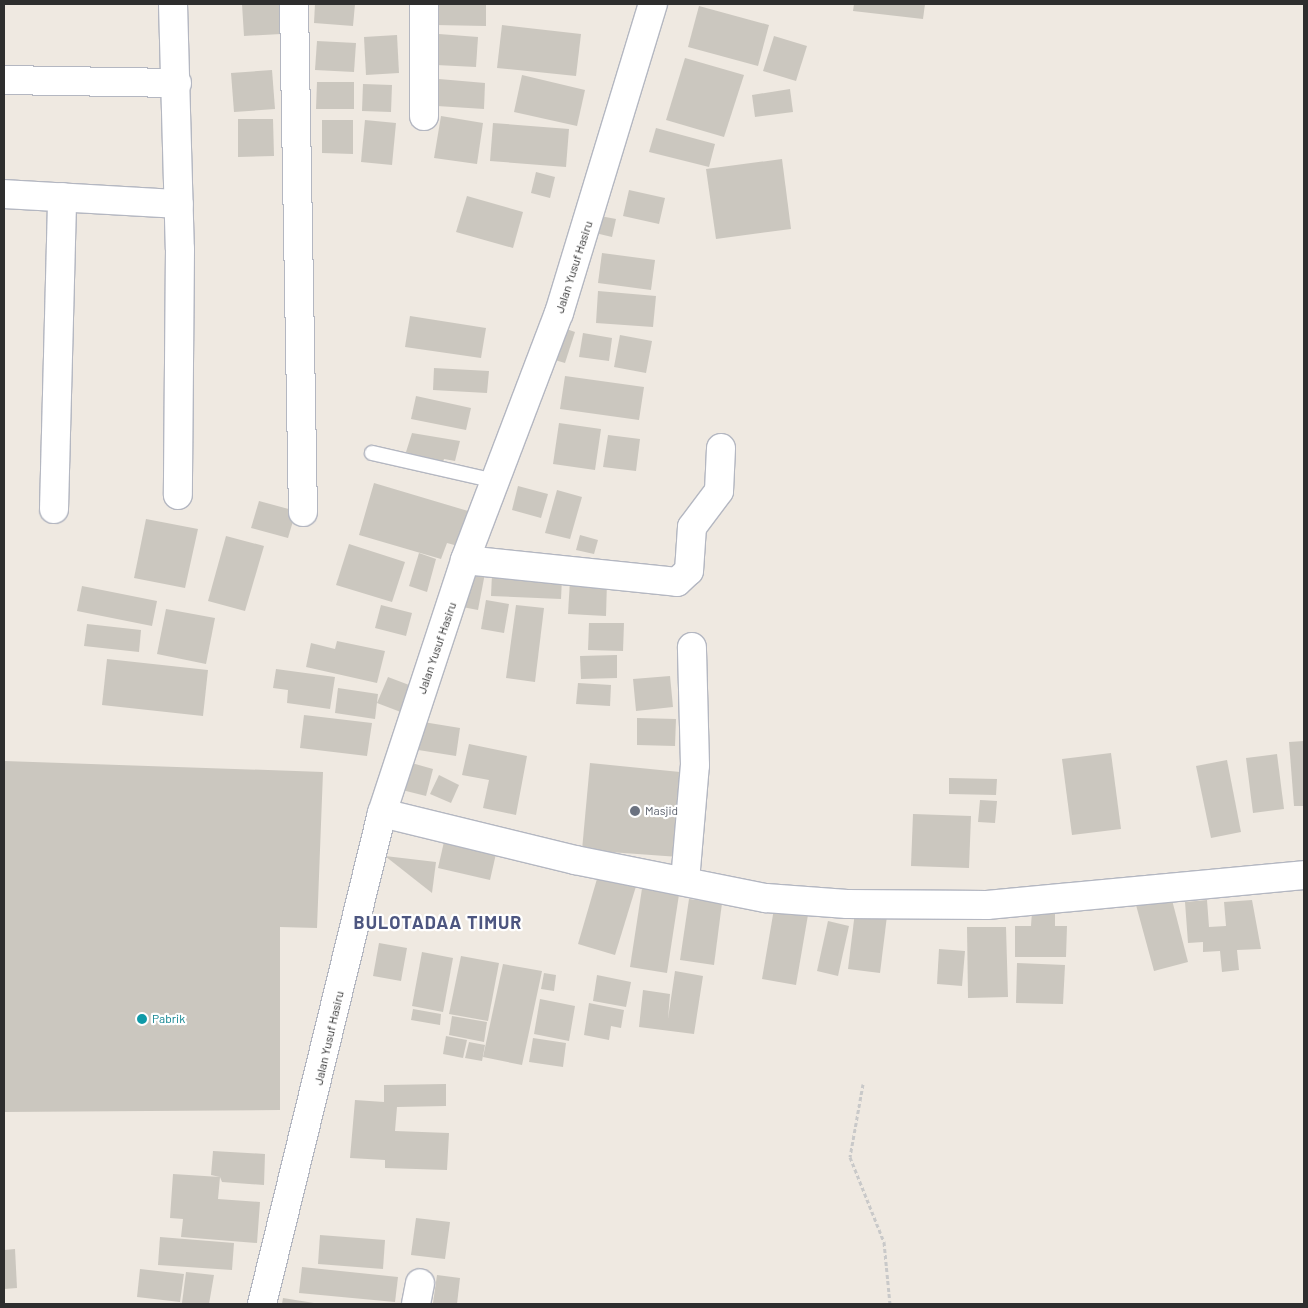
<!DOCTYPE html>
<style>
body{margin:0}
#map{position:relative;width:1308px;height:1308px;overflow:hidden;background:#efe9e1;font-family:Barlow,sans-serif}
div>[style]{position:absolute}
.building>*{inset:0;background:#cbc7bf}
.path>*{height:3px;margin-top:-1.5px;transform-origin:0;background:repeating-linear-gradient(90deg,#c9c9c9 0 4px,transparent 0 6.5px)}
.roads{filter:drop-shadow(1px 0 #b4b7c1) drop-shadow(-1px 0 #b4b7c1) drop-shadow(0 1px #b4b7c1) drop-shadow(0 -1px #b4b7c1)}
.lane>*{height:14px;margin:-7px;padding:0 7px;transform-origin:7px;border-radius:7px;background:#fff}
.street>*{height:28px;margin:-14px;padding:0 14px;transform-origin:14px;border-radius:14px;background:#fff}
.secondary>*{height:28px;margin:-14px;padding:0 14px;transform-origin:14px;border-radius:14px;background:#fff}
.dots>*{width:14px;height:14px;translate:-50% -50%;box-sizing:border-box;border:2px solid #fff;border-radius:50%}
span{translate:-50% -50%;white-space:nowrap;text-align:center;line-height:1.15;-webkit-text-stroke:4.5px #fff;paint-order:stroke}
.street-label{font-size:12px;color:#2e2e2e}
.worship-label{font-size:12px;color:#5b616d}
.left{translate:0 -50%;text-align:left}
.culture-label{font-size:12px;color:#0d838f}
.district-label{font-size:18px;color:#4d5680;font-weight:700;letter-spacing:1px}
.frame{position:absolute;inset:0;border:5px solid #2e2e2e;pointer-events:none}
</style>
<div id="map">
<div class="building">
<div style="clip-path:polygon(242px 4px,279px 4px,281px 34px,244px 36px)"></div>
<div style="clip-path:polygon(315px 4px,355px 4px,353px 26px,314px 23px)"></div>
<div style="clip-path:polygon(436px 4px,486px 4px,486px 26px,435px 25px)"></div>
<div style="clip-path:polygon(854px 4px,925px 4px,923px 19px,853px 11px)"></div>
<div style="clip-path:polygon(699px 6px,769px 25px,758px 66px,688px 47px)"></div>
<div style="clip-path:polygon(502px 25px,581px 34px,576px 76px,497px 68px)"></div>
<div style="clip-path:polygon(439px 34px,478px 37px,476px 67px,436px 65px)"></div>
<div style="clip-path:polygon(397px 35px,399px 73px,366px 75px,364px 37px)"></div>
<div style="clip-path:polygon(774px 36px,807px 46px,796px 81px,763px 71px)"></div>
<div style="clip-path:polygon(317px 41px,356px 43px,354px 72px,315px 70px)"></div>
<div style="clip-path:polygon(685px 58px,744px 75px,724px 137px,666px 120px)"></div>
<div style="clip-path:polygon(272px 70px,275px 109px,234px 112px,231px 73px)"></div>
<div style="clip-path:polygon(522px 75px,585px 90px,577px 126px,514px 112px)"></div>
<div style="clip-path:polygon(439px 79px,485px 83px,484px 109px,437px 106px)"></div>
<div style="clip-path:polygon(317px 82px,354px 82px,354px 109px,316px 109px)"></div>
<div style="clip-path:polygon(363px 84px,392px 85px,391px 112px,362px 111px)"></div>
<div style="clip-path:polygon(790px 89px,793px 112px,755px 117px,752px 95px)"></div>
<div style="clip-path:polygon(441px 116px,483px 123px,477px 164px,434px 158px)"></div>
<div style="clip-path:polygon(238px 119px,273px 119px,274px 156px,238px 157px)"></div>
<div style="clip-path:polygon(322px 120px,353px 120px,353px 154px,322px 153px)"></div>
<div style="clip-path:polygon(365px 120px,396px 123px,392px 165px,361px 162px)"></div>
<div style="clip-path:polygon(493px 123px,569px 129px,566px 167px,490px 161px)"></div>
<div style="clip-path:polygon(656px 128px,715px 144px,709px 167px,649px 152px)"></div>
<div style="clip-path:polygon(782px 159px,791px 229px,716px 239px,706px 169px)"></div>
<div style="clip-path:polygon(536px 172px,555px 177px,550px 198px,531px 193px)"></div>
<div style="clip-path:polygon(629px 190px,665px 198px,659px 224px,623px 216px)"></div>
<div style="clip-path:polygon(467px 196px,523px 212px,513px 248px,456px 232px)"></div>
<div style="clip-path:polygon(595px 215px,616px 219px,612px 237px,591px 232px)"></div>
<div style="clip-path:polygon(602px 253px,655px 260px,651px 290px,598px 283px)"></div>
<div style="clip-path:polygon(598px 291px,656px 296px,653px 327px,596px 323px)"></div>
<div style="clip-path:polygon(410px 316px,486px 328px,481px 358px,405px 347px)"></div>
<div style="clip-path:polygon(558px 326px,575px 332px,565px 363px,548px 358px)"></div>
<div style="clip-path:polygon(583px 333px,612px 338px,609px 361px,579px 357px)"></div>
<div style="clip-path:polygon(620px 335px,652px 341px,646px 373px,614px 367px)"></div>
<div style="clip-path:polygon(434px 368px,489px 371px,487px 393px,433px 390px)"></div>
<div style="clip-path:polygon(565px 376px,644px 387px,639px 420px,560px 409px)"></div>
<div style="clip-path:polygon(416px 396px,471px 408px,466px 430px,411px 419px)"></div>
<div style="clip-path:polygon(559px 423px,601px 429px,595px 470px,553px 464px)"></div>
<div style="clip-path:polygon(412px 433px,460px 441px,455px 461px,444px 459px,442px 466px,406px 452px)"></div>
<div style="clip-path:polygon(608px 435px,640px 439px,636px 471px,603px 467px)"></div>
<div style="clip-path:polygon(374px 483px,468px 511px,458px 546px,447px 543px,441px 559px,359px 535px)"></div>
<div style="clip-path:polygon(518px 486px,548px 494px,541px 518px,512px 510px)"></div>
<div style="clip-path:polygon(557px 490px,582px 497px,570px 539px,545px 533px)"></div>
<div style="clip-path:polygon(259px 501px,296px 511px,288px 538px,251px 528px)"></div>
<div style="clip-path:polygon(146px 519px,198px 529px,185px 588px,134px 578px)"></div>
<div style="clip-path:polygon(580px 535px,598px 540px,594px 554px,576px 550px)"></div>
<div style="clip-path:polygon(226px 536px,264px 546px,245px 611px,208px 601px)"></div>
<div style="clip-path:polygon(349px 544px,405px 562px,392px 602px,336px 585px)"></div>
<div style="clip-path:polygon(419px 553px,436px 559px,427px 592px,409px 586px)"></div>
<div style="clip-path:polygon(464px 569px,485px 573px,478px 610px,457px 606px)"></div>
<div style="clip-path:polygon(492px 574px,562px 578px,561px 599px,491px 596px)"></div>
<div style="clip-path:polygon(570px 580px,607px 581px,606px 616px,568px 614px)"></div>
<div style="clip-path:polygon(82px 586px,157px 601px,152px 626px,77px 611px)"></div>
<div style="clip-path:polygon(486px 600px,509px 604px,504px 633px,481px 629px)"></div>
<div style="clip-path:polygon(381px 605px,412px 613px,406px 636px,375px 628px)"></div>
<div style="clip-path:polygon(516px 605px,544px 608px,535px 682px,506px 678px)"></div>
<div style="clip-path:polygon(166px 609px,215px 618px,206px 664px,157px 654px)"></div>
<div style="clip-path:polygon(589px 623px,624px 623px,623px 651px,588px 650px)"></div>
<div style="clip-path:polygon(87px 624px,141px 630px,139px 652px,84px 646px)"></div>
<div style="clip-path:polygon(337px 641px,385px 651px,377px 683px,306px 667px,311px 643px,335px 649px)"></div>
<div style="clip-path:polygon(617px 655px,617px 678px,581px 679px,580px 656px)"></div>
<div style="clip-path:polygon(107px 659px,208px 670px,203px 716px,102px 705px)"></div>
<div style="clip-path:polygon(276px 669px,335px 677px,330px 709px,287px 703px,288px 690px,273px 688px)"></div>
<div style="clip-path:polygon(670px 676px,673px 707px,636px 711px,633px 679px)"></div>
<div style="clip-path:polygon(388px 677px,417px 688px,406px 714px,377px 703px)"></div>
<div style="clip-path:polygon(578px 683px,611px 685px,610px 706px,576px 704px)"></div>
<div style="clip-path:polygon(338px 688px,378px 694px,375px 719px,335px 713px)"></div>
<div style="clip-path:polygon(304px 715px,372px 723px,367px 756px,300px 748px)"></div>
<div style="clip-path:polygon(637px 718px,676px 719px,675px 746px,637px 745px)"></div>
<div style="clip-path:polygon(417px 721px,460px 728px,456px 756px,412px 749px)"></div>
<div style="clip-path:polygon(1304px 741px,1304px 806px,1294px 806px,1289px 742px)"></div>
<div style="clip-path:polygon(469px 744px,527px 756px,516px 815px,483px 808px,489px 780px,462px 775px)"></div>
<div style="clip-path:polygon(1111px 753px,1121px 829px,1072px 835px,1062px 759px)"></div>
<div style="clip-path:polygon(1277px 754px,1284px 809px,1253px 813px,1246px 758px)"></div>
<div style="clip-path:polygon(401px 760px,433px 769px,426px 796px,394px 788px)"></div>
<div style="clip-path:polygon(1227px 760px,1241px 832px,1211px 838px,1196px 766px)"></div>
<div style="clip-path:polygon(4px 761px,323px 772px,317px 928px,280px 927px,280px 1110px,4px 1112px)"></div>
<div style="clip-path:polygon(590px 763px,690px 773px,679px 857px,582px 850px)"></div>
<div style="clip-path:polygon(439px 775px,459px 785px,451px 803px,430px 794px)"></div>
<div style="clip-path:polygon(949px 778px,997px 779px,996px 795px,949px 794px)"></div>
<div style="clip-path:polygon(980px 800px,997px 801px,995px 823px,978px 822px)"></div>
<div style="clip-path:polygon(913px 814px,971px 816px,969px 868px,911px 866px)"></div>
<div style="clip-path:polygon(446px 833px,498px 845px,490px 880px,438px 868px)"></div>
<div style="clip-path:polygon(385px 856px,436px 862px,432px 893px)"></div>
<div style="clip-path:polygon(599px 872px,637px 883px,615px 955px,578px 944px)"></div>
<div style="clip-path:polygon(643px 882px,680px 888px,667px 973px,630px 967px)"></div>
<div style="clip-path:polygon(1171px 896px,1188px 962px,1154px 971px,1136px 905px)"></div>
<div style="clip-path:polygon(689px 899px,722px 903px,714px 965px,680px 960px)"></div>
<div style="clip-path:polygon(1207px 900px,1209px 927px,1226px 926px,1224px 902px,1252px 900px,1261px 949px,1237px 950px,1239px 970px,1222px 972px,1220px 951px,1203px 952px,1203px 942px,1188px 943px,1185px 902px)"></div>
<div style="clip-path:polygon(775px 903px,809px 909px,796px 985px,762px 979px)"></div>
<div style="clip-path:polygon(1032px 911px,1055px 911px,1055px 926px,1067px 926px,1066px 957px,1015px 957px,1015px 926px,1031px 926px)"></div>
<div style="clip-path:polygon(855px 912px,887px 916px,880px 973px,848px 969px)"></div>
<div style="clip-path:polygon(828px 921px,849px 926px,838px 976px,817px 971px)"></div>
<div style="clip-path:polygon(967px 927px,1006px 927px,1008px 997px,968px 998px)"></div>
<div style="clip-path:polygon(379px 943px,407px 948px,401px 981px,373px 976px)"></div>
<div style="clip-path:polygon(939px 949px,965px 951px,962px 986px,937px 984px)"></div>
<div style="clip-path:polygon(422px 952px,453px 958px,443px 1012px,412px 1006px)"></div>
<div style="clip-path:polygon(461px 956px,499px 963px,488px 1021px,449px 1014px)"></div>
<div style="clip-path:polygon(1017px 963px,1065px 965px,1063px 1004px,1016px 1003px)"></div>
<div style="clip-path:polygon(503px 964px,542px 971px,522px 1065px,483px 1057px)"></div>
<div style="clip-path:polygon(675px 971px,703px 976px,694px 1034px,639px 1027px,643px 990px,670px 994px,668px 1019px)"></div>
<div style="clip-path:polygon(544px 973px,556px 975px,554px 991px,541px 989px)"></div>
<div style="clip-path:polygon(597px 975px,631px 982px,626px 1007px,593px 1001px)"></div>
<div style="clip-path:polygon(540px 999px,575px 1006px,569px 1041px,534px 1034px)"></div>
<div style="clip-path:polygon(589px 1003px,624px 1010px,621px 1028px,611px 1026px,609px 1040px,584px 1035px)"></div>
<div style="clip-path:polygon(413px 1009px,441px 1014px,440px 1025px,411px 1020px)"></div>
<div style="clip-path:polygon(452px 1016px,487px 1022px,484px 1042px,449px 1035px)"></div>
<div style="clip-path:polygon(446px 1036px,467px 1040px,463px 1058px,443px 1054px)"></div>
<div style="clip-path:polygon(533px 1038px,566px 1043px,563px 1067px,529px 1062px)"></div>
<div style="clip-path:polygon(469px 1042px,485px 1045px,482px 1061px,465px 1058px)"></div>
<div style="clip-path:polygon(446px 1084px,446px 1106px,397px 1107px,395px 1131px,449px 1133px,447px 1170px,385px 1168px,385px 1160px,350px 1158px,355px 1100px,384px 1102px,384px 1085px)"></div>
<div style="clip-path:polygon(213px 1151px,265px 1154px,264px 1185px,222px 1182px,220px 1177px,218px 1199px,260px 1202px,257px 1243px,181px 1237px,183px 1219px,170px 1218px,173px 1174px,220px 1177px,211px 1175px)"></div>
<div style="clip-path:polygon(416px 1218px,450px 1222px,445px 1259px,411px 1255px)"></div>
<div style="clip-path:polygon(320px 1235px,385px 1240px,383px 1269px,318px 1264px)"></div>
<div style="clip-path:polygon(160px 1237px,234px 1243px,232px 1270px,158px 1265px)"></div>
<div style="clip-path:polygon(15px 1249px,17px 1288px,4px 1289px,4px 1250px)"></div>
<div style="clip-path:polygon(302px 1267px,398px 1277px,395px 1302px,299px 1293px)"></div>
<div style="clip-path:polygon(140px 1269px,184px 1274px,180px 1302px,137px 1297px)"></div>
<div style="clip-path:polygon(186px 1272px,214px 1275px,209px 1304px,182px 1303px)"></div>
<div style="clip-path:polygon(437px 1275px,460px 1278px,457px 1304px,433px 1303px)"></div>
<div style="clip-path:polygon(283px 1298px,314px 1303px,314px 1304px,282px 1304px)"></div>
</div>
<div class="path">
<div style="left:863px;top:1084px;width:74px;rotate:100.1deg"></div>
<div style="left:850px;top:1157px;width:92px;rotate:68.2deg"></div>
<div style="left:884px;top:1242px;width:62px;rotate:84.5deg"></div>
</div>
<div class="roads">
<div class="lane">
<div style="left:372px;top:453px;width:126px;rotate:12.8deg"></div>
</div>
<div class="street">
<div style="left:173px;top:4px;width:245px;rotate:88.4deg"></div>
<div style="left:180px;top:249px;width:246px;rotate:90.5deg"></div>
<div style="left:294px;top:4px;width:508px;rotate:88.99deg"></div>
<div style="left:4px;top:80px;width:173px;rotate:1deg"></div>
<div style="left:424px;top:116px;width:112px;rotate:-90deg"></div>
<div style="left:4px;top:194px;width:175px;rotate:3.3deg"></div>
<div style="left:54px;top:509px;width:312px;rotate:-88.5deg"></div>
<div style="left:465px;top:560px;width:213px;rotate:5.9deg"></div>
<div style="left:677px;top:582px;width:16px;rotate:-43deg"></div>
<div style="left:689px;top:571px;width:44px;rotate:-86.1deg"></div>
<div style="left:692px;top:527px;width:45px;rotate:-53.1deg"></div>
<div style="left:719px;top:491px;width:43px;rotate:-87.3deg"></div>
<div style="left:382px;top:813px;width:199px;rotate:13.7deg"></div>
<div style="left:575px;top:860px;width:195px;rotate:11.3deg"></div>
<div style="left:766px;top:898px;width:81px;rotate:4.2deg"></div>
<div style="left:847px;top:904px;width:140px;rotate:0.4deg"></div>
<div style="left:987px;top:905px;width:318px;rotate:-5.4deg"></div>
<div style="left:685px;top:881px;width:116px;rotate:-85.1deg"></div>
<div style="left:695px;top:765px;width:118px;rotate:-91.5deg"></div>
<div style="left:416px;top:1304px;width:21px;rotate:-79deg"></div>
</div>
<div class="secondary">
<div style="left:262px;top:1304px;width:505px;rotate:-76.27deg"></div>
<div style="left:382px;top:813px;width:266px;rotate:-71.8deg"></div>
<div style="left:465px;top:560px;width:264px;rotate:-69.2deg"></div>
<div style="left:559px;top:313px;width:323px;rotate:-73.1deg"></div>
</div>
</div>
<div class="dots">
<div style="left:635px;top:811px;background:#6b7280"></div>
<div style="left:142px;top:1019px;background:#0f9aa8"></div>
</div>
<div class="street-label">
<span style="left:574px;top:267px;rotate:-72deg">Jalan Yusuf Hasiru</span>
<span style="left:437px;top:648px;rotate:-71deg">Jalan Yusuf Hasiru</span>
<span style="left:329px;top:1038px;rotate:-77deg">Jalan Yusuf Hasiru</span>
</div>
<div class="worship-label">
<span class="left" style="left:645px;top:811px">Masjid</span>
</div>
<div class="culture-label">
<span class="left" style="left:152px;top:1019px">Pabrik</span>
</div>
<div class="district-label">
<span style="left:438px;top:922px">BULOTADAA TIMUR</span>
</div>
<div class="frame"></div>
</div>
